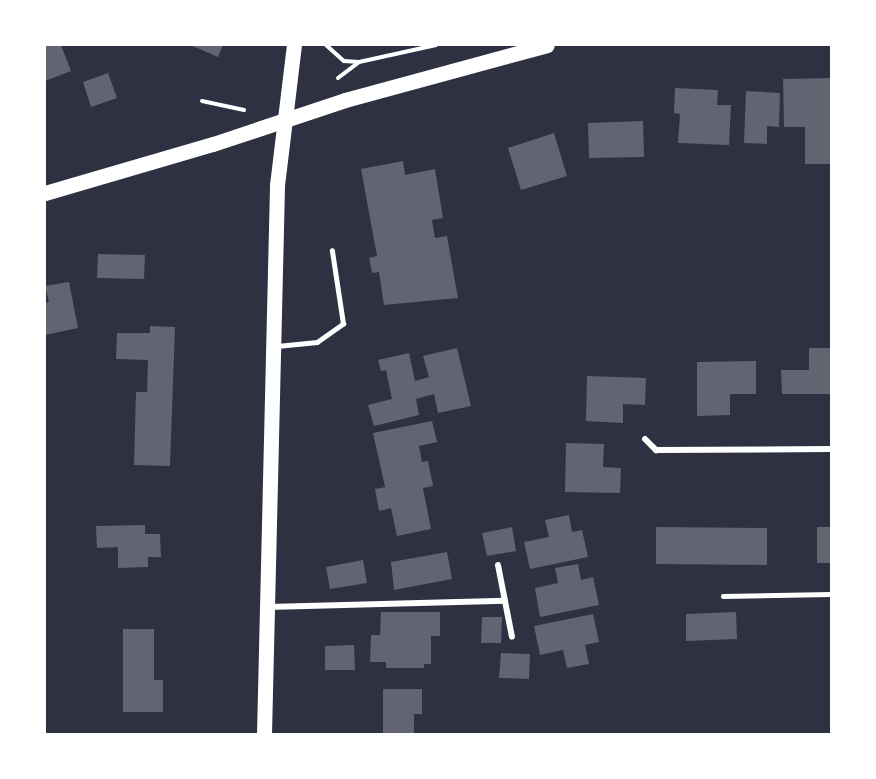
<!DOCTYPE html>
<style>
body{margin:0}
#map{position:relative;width:876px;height:779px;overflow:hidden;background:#2d3142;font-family:"Roboto Condensed",sans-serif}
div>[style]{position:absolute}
.building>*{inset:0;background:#626471}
.path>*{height:4px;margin:-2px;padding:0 2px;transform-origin:2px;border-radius:2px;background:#fff}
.service>*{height:4.5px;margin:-2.25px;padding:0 2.25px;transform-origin:2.25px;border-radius:2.25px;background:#fff}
.minor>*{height:6px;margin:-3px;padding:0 3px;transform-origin:3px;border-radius:3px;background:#fff}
.primary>*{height:15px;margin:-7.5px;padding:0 7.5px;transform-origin:7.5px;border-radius:7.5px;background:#fff}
span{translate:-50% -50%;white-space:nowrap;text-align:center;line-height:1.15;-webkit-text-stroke:4.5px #fff;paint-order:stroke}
.frame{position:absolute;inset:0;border:46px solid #fff;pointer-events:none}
</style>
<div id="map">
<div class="building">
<div style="clip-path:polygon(45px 45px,61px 45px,71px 71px,45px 81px)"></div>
<div style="clip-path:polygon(190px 45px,223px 45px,218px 57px)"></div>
<div style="clip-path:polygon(108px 73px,117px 98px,91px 107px,83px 82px)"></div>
<div style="clip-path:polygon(831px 78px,831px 164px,805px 164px,805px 127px,784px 127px,783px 79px)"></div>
<div style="clip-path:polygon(675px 88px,718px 90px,717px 105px,731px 105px,729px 145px,678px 143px,680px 114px,674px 113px)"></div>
<div style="clip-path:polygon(746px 91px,780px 93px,779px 127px,767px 126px,767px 144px,744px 143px)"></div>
<div style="clip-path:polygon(643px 121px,644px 157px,589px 158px,588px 123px)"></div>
<div style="clip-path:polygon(554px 133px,567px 176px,521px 190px,508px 148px)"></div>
<div style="clip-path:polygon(403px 161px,405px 175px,435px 169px,443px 218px,432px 220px,435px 238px,447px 236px,458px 298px,384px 305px,379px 272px,372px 273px,369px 258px,377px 256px,361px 169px)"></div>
<div style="clip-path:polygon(98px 254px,145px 255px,144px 279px,97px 278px)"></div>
<div style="clip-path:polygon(69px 282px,78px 328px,45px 335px,45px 303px,49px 302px,45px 286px)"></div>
<div style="clip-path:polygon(150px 326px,175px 327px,170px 466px,134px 465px,136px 392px,147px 392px,148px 360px,116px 359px,117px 333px,150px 333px)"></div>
<div style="clip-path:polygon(457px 348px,471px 406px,438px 413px,434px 394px,416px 399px,419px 415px,374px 426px,368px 405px,392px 399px,386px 370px,381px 371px,378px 360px,409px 353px,415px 381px,429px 377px,423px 356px)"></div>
<div style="clip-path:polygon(809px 348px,831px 348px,831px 394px,782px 394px,781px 370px,809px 370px)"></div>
<div style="clip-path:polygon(756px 361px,756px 394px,730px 394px,730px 415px,697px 416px,697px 362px)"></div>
<div style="clip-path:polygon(587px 376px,646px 378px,645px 405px,623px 404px,623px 423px,586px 421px)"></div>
<div style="clip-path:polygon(432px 421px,437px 442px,419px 446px,422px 462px,428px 461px,433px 486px,423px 488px,431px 529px,397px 536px,391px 508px,379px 511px,375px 489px,385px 487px,373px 433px)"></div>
<div style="clip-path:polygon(566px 443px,604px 444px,603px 467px,621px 468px,620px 493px,565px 492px)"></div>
<div style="clip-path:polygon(569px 515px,572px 532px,582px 530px,588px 557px,530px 569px,524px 542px,549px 537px,545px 520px)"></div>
<div style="clip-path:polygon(145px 525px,145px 534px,160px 534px,161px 557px,148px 557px,148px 567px,118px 568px,118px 547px,97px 548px,96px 526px)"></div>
<div style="clip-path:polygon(512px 527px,516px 551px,487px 556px,482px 533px)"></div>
<div style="clip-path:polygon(656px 527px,767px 528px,767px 565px,656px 564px)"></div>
<div style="clip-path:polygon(817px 527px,831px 527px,831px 563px,817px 563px)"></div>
<div style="clip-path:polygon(447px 552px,452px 579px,394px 590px,391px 562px)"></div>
<div style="clip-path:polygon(363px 560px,367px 583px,330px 589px,326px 567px)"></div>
<div style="clip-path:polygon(578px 564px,581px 580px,593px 577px,599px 605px,540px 617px,535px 588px,558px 583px,555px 568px)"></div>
<div style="clip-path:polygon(381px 612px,440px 612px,440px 636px,431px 636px,431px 664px,424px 664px,424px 668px,386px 668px,386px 662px,370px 662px,371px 635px,380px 635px)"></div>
<div style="clip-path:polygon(736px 612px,737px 639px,686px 641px,686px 614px)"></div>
<div style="clip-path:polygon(593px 614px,599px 642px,585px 645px,589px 664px,567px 668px,563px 650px,540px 655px,534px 626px)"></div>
<div style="clip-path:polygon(482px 617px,502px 617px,501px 643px,481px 643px)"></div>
<div style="clip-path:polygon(123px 629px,154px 629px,154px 680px,163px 680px,163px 712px,123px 712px)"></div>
<div style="clip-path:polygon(354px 645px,355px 670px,325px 670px,325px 646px)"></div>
<div style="clip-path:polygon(501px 653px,530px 654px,529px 679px,499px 678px)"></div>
<div style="clip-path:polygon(383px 689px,422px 689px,422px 714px,414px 714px,414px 734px,383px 734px)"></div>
</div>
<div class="path">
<div style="left:326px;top:45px;width:24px;rotate:42deg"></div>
<div style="left:344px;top:61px;width:15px;rotate:4deg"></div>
<div style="left:359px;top:62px;width:79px;rotate:-12.4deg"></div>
<div style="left:338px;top:78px;width:25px;rotate:-37deg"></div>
<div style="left:202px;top:101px;width:43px;rotate:12.1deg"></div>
</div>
<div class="service">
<div style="left:277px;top:346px;width:40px;rotate:-5.7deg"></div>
<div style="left:317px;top:342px;width:32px;rotate:-35deg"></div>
<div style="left:343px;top:324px;width:74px;rotate:-98.6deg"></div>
<div style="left:723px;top:596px;width:108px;rotate:-1.1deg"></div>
</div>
<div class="minor">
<div style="left:645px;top:439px;width:16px;rotate:45deg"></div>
<div style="left:656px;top:450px;width:175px;rotate:-0.3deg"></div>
<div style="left:498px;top:565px;width:73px;rotate:79deg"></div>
<div style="left:268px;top:607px;width:237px;rotate:-1.5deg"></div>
</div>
<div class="primary">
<div style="left:45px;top:193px;width:175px;rotate:-16.3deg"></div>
<div style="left:213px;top:144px;width:139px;rotate:-18.4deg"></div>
<div style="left:345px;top:100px;width:209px;rotate:-15.2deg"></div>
<div style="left:264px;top:734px;width:549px;rotate:-88.64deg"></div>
<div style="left:277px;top:185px;width:141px;rotate:-83.1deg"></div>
</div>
<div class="frame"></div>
</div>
